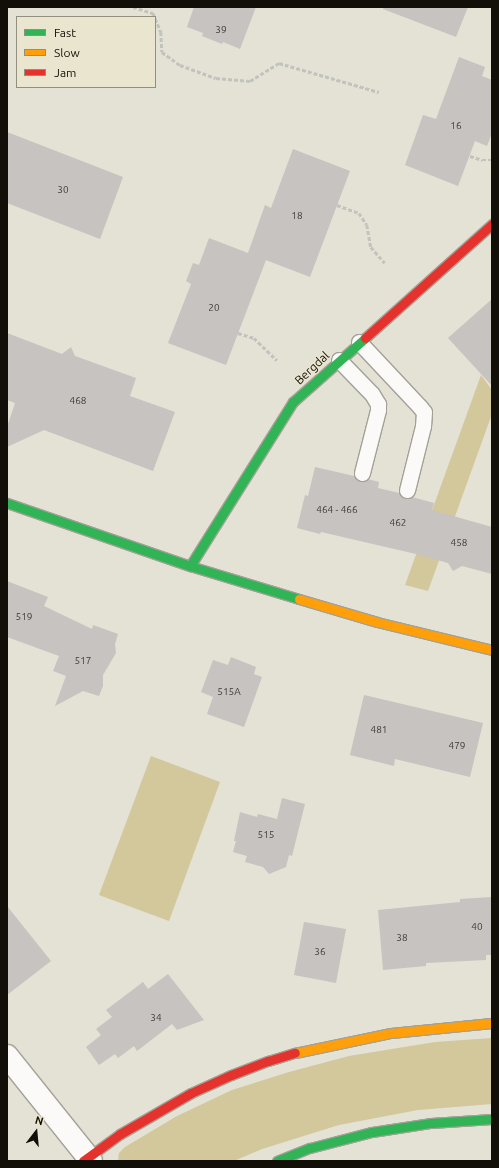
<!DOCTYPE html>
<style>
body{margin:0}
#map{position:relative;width:499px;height:1168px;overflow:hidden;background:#e4e1d5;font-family:Ubuntu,sans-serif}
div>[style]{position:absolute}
.green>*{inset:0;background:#d2c89c}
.building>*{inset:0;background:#c6c3c1}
.path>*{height:2.5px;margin-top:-1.25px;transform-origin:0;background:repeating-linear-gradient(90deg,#c3c3be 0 4px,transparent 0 6px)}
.roads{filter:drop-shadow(1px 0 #a3a197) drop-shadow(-1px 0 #a3a197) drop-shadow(0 1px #a3a197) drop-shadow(0 -1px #a3a197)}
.lane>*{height:15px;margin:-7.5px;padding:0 7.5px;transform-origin:7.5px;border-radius:7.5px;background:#fbfaf9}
.street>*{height:22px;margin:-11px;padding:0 11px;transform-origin:11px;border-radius:11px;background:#fbfaf9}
.fast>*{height:9px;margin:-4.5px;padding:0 4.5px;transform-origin:4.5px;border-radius:4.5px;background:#30b455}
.slow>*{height:9px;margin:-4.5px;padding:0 4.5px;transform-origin:4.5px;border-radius:4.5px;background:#ff9f0a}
.jam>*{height:9px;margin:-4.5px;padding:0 4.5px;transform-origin:4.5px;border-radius:4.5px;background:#e5322d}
span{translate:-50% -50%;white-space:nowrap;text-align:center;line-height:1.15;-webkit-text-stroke:3px #eae5cf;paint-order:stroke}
.number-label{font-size:10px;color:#3e3c36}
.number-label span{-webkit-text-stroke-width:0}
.street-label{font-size:12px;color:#110f08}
.frame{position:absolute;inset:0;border:8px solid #110f08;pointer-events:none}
.legend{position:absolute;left:16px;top:16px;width:140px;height:72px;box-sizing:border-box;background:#eae5cf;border:1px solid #938f7f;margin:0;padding:5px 7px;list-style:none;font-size:12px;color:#110f08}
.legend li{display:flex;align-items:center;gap:8px;height:20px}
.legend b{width:20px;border:1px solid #938f7f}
.north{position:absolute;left:16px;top:1112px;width:40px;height:40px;-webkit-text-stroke:3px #eae5cf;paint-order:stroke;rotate:16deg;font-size:11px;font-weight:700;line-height:16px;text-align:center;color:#110f08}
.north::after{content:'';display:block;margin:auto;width:14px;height:18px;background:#110f08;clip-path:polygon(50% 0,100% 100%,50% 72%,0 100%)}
</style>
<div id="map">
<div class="green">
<div style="clip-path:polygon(481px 375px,492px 390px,492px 414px,428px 591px,405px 585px)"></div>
<div style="clip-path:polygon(151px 756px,220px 782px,169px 921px,99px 895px)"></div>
<div style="clip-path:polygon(492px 1038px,492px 1104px,418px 1110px,339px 1125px,262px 1149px,234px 1161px,118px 1161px,119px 1153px,125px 1147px,177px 1116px,232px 1090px,289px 1072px,349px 1056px,435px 1042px)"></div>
</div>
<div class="building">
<div style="clip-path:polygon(194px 7px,256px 7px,240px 49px,223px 42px,222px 44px,202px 36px,203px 33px,187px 27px)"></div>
<div style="clip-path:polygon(384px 7px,468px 7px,456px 37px,383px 9px)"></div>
<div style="clip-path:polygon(459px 57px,485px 67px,482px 76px,492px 80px,492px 133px,487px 146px,475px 141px,458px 186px,405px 165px,423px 115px,436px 119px)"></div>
<div style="clip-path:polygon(7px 132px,123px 177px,100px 239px,7px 203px)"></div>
<div style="clip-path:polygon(293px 149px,350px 171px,310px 277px,253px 255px,266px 260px,226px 365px,168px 343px,191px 284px,186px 281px,193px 263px,199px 265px,209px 238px,248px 253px,265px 205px,271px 208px)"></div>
<div style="clip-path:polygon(492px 299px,492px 386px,448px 338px)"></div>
<div style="clip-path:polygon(7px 333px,62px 354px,71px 347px,75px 356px,136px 378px,130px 396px,175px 412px,153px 471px,44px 430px,7px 447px,7px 427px,15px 403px,7px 400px)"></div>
<div style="clip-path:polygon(315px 467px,354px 476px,360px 482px,368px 479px,379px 482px,378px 488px,399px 493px,404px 499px,412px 497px,434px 503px,432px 510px,492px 527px,492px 574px,462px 566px,453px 571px,448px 563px,416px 554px,321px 532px,320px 534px,297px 528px,305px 495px,308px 496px)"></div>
<div style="clip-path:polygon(7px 581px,48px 597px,44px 606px,92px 629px,93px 625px,118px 634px,115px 644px,116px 653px,103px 675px,103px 686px,99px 696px,83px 691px,55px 706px,66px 676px,53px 671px,59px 656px,7px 637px)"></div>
<div style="clip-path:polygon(231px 657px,256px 667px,254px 674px,262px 677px,244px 727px,207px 714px,213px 697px,201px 692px,213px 660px,228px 665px)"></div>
<div style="clip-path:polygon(364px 695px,483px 723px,470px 777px,395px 759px,394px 766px,350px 755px)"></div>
<div style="clip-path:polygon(282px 798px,305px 804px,292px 856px,289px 855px,286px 867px,269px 874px,263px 867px,245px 862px,247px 856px,233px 852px,236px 841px,234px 841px,240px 812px,257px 817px,258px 814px,277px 819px)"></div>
<div style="clip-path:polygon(492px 897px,492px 955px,486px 955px,486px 960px,426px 963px,426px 966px,383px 970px,378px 910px,460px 902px,460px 899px)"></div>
<div style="clip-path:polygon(7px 906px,51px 961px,7px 995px)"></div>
<div style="clip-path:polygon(304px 922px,346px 929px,336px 983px,294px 975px)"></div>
<div style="clip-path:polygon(168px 974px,204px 1020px,177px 1030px,172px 1024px,137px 1051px,134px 1046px,118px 1058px,115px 1054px,99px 1065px,86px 1047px,101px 1035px,96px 1029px,112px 1017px,106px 1010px,143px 982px,148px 989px)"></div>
</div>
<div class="path">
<div style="left:133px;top:7px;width:21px;rotate:17deg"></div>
<div style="left:153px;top:13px;width:21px;rotate:67deg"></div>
<div style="left:161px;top:32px;width:20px;rotate:87deg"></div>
<div style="left:162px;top:52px;width:22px;rotate:36deg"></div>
<div style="left:180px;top:65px;width:38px;rotate:20deg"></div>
<div style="left:216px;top:78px;width:34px;rotate:5deg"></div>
<div style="left:250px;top:81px;width:34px;rotate:-32deg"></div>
<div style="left:279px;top:63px;width:104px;rotate:16.2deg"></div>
<div style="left:470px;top:156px;width:13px;rotate:18deg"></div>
<div style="left:482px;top:160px;width:10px"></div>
<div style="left:337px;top:205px;width:23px;rotate:20deg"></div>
<div style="left:359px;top:213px;width:14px;rotate:56deg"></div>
<div style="left:367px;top:225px;width:22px;rotate:80deg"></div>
<div style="left:371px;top:247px;width:21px;rotate:49deg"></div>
<div style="left:238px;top:333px;width:17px;rotate:17deg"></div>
<div style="left:254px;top:338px;width:32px;rotate:44deg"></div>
</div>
<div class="roads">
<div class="lane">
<div style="left:359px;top:342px;width:89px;rotate:46.8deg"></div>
<div style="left:420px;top:407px;width:6px;rotate:51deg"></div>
<div style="left:424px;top:412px;width:14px;rotate:94deg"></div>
<div style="left:423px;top:426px;width:66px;rotate:104deg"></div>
<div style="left:339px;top:360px;width:47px;rotate:45.9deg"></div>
<div style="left:372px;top:394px;width:12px;rotate:59deg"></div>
<div style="left:378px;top:404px;width:6px;rotate:90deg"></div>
<div style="left:378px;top:410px;width:65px;rotate:104.3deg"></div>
</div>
<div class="street">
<div style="left:7px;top:1056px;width:134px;rotate:51.3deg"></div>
</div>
<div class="fast">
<div style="left:7px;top:503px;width:194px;rotate:19deg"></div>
<div style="left:190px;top:566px;width:114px;rotate:16.8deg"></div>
<div style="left:190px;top:566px;width:194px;rotate:-57.9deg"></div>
<div style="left:293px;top:402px;width:96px;rotate:-41.6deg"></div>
<div style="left:277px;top:1161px;width:35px;rotate:-22deg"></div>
<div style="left:310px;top:1148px;width:64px;rotate:-14.5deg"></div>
<div style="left:372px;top:1132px;width:60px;rotate:-8.7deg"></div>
<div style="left:431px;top:1123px;width:61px;rotate:-3.8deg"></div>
</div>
<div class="slow">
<div style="left:299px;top:599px;width:81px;rotate:16.4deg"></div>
<div style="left:377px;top:622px;width:118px;rotate:13.7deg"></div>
<div style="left:295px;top:1053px;width:98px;rotate:-11.8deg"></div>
<div style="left:391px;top:1033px;width:101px;rotate:-5.7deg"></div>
</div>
<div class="jam">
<div style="left:365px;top:338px;width:171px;rotate:-41.9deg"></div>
<div style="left:83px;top:1161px;width:46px;rotate:-36.1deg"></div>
<div style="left:120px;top:1134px;width:82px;rotate:-30deg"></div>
<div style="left:191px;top:1093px;width:44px;rotate:-24.2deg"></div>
<div style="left:231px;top:1075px;width:40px;rotate:-21deg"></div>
<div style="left:268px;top:1061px;width:28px;rotate:-17deg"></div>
</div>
</div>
<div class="number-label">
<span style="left:221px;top:30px">39</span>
<span style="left:456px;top:126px">16</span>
<span style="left:63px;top:190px">30</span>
<span style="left:297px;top:216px">18</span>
<span style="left:214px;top:308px">20</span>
<span style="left:78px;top:401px">468</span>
<span style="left:337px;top:510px">464 - 466</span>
<span style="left:398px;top:523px">462</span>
<span style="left:459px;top:543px">458</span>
<span style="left:24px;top:617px">519</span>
<span style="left:83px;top:661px">517</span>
<span style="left:229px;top:692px">515A</span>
<span style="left:379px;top:730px">481</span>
<span style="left:457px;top:746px">479</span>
<span style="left:266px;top:835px">515</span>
<span style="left:477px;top:927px">40</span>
<span style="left:402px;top:938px">38</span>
<span style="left:320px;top:952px">36</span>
<span style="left:156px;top:1018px">34</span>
</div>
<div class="street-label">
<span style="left:312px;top:368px;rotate:-43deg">Bergdal</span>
</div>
<div class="frame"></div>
<ul class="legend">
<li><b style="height:5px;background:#30b455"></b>Fast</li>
<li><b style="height:5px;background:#ff9f0a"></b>Slow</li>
<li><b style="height:5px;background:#e5322d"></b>Jam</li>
</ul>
<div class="north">N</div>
</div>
